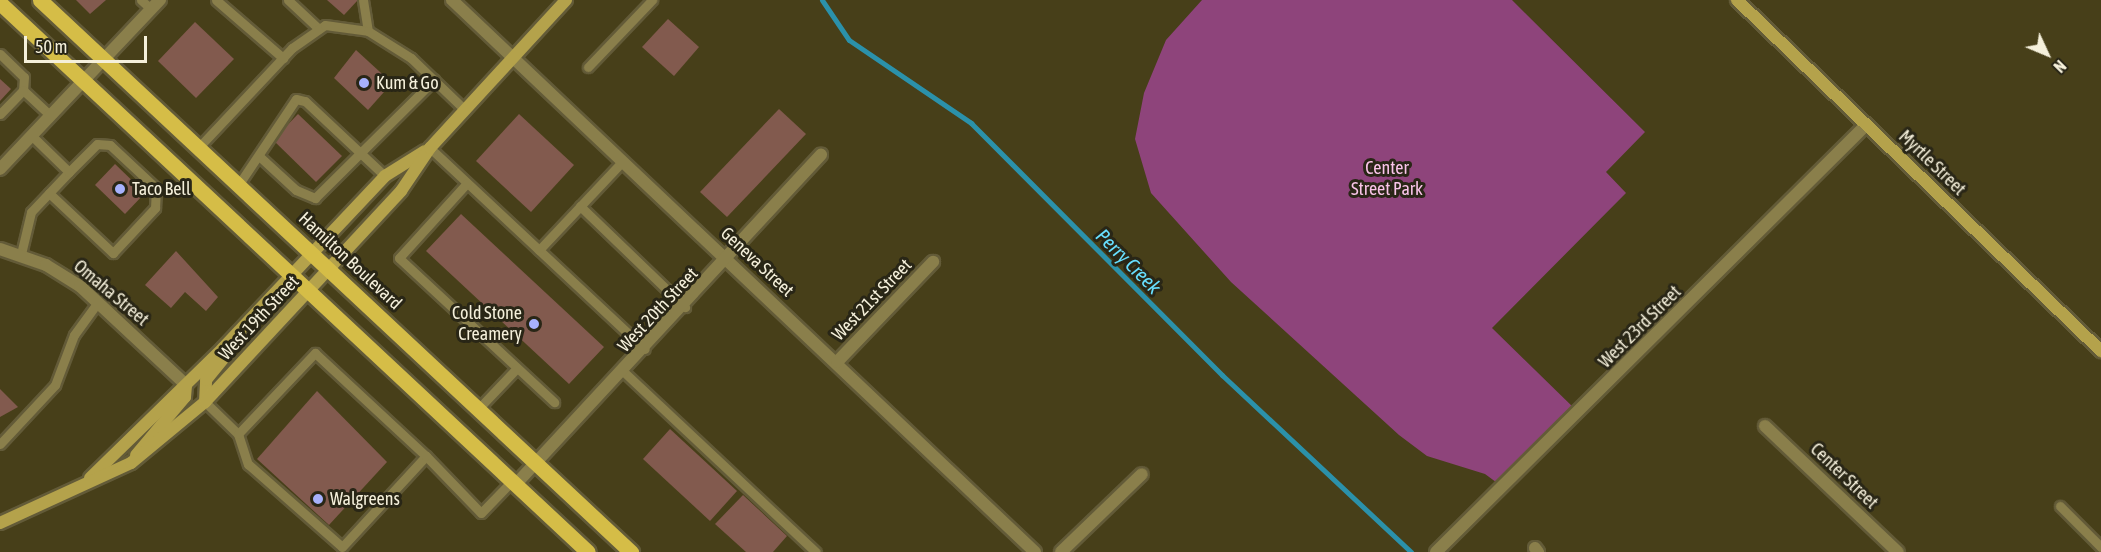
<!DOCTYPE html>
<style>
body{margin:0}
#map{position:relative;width:2101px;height:552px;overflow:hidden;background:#473f19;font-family:"Asap Condensed",sans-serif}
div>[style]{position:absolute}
.green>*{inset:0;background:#8e447b}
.stream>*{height:5px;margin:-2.5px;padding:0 2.5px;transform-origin:2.5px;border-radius:2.5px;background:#2b91aa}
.building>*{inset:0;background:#825a4e}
.roads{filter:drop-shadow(2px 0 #635b38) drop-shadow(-2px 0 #635b38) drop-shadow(0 2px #635b38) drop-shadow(0 -2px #635b38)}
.lane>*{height:9px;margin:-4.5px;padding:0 4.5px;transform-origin:4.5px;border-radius:4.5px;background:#8a7f4b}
.street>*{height:12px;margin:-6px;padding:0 6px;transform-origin:6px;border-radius:6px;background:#8a7f4b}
.secondary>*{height:12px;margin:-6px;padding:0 6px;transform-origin:6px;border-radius:6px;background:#b4a24b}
.primary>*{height:15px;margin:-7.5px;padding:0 7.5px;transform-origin:7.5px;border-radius:7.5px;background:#d5bd47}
.dots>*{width:16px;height:16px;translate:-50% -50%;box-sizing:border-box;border:3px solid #292616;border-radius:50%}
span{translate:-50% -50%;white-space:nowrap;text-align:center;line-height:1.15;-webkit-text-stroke:6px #292616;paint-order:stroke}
.poi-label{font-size:18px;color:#f5f0db}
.left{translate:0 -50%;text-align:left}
.right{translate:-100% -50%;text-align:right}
.street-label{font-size:18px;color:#f5f0db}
.park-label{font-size:18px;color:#fac4e9}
.water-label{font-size:20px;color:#68e0ff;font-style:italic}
.north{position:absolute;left:2017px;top:24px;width:60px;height:60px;-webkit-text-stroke:4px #292616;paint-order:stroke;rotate:134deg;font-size:16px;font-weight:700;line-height:24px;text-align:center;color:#f5f0db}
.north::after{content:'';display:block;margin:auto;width:21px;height:27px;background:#f5f0db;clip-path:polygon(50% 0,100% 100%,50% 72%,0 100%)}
.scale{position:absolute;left:24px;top:36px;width:123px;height:27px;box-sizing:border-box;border:3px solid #f5f0db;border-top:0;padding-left:8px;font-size:18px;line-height:21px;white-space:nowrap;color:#f5f0db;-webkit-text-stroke:4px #292616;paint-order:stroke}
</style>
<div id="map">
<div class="green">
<div style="clip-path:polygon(1202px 0,1512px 0,1645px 132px,1606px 172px,1626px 193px,1492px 328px,1577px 411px,1500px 485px,1485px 474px,1427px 456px,1399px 435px,1231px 282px,1151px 193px,1135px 139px,1144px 93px,1166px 40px)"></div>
</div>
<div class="stream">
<div style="left:822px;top:0;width:48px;rotate:56deg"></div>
<div style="left:849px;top:40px;width:148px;rotate:34.2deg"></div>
<div style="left:971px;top:123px;width:356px;rotate:45.1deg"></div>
<div style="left:1222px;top:375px;width:259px;rotate:43.1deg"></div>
</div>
<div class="building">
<div style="clip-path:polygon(76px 0,106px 0,90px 14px)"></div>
<div style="clip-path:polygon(327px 0,358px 0,344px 15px)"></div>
<div style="clip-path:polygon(668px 19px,699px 47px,674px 76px,642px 47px)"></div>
<div style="clip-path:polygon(195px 22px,234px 59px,196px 98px,158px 61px)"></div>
<div style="clip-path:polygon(356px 50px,392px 83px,368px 110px,334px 78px)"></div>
<div style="clip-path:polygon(0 79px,11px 89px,0 101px)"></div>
<div style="clip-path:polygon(779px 109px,806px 134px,727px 217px,700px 192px)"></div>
<div style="clip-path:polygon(298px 114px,342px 156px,316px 182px,273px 140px)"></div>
<div style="clip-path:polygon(519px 114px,574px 165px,531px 212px,476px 161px)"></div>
<div style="clip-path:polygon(115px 164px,145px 193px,125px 214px,95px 185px)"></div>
<div style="clip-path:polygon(461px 214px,604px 347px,569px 384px,426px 251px)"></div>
<div style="clip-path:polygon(176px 251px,218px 297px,206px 311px,185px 292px,171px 308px,145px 285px)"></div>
<div style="clip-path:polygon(0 389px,18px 407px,0 417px)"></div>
<div style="clip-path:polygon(317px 391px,387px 462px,329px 525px,257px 459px)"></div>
<div style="clip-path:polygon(670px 429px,737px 491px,710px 521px,643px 459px)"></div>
<div style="clip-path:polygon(743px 495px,787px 536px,773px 552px,746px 552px,715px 524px)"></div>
</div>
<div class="roads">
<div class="lane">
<div style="left:141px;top:0;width:13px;rotate:42deg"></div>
<div style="left:216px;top:0;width:89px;rotate:40.9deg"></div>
<div style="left:288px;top:0;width:42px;rotate:43.1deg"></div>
<div style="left:363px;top:0;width:31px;rotate:81deg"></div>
<div style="left:0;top:54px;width:33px;rotate:44deg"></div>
<div style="left:24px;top:77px;width:13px;rotate:94deg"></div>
<div style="left:23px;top:90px;width:37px;rotate:43deg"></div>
<div style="left:588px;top:67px;width:93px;rotate:-46.3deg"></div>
<div style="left:0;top:114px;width:33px;rotate:-46deg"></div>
<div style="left:199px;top:147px;width:136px;rotate:-46.8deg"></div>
<div style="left:292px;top:48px;width:40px;rotate:-34.9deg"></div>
<div style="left:325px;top:25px;width:43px;rotate:7.9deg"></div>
<div style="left:368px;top:31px;width:51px;rotate:32.1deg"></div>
<div style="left:411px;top:58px;width:75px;rotate:43.9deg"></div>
<div style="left:430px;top:148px;width:294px;rotate:43.1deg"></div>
<div style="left:259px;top:156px;width:50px;rotate:42.6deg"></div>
<div style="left:296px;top:190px;width:21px;rotate:23deg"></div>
<div style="left:315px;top:198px;width:168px;rotate:-44.8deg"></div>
<div style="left:467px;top:183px;width:101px;rotate:132.2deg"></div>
<div style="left:399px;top:258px;width:212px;rotate:42.9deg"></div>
<div style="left:239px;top:184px;width:102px;rotate:-56.2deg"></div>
<div style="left:296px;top:99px;width:9px;rotate:13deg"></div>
<div style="left:305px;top:101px;width:110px;rotate:43.2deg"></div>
<div style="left:49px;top:193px;width:88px;rotate:43.2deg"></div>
<div style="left:113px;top:253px;width:62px;rotate:-47deg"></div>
<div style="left:155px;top:208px;width:20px;rotate:-87deg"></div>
<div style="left:156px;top:188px;width:63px;rotate:-136.9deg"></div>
<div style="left:110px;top:145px;width:13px;rotate:-176deg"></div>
<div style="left:97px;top:144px;width:40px;rotate:135deg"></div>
<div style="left:580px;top:206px;width:146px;rotate:43.9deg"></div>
<div style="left:539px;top:250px;width:122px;rotate:-46.7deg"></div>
<div style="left:21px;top:254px;width:43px;rotate:-76.6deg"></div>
<div style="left:31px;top:212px;width:55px;rotate:-46.5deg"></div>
<div style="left:69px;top:172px;width:53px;rotate:-135.8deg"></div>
<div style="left:624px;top:372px;width:263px;rotate:43.2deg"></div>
<div style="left:205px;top:402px;width:46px;rotate:44.1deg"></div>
<div style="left:238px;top:434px;width:32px;rotate:72deg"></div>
<div style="left:248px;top:464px;width:125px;rotate:41.4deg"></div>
<div style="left:342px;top:547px;width:124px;rotate:-47.3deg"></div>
<div style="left:426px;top:456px;width:79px;rotate:46deg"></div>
<div style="left:481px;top:513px;width:45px;rotate:-45.9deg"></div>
<div style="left:479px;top:408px;width:55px;rotate:-46.5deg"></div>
<div style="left:238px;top:434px;width:112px;rotate:-46.5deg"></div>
<div style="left:315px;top:353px;width:151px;rotate:42.9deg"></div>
<div style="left:0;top:444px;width:81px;rotate:-47deg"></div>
<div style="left:55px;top:385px;width:53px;rotate:-69.2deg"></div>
<div style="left:74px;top:335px;width:41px;rotate:-54deg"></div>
<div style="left:2060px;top:506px;width:58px;rotate:45deg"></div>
</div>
<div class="street">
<div style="left:452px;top:0;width:803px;rotate:43.44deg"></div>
<div style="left:0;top:169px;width:233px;rotate:-46.6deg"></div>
<div style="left:0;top:249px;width:49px;rotate:19.2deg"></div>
<div style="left:46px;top:265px;width:40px;rotate:32deg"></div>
<div style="left:80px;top:286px;width:145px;rotate:43deg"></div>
<div style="left:837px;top:362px;width:139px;rotate:-46.2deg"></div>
<div style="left:1765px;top:426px;width:183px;rotate:43.5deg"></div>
<div style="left:516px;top:484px;width:449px;rotate:-47.2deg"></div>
<div style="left:1535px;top:548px;width:5px;rotate:53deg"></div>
<div style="left:1061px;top:552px;width:112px;rotate:-43.9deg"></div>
<div style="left:1436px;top:552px;width:606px;rotate:-44.8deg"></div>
</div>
<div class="secondary">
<div style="left:1737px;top:0;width:506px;rotate:43.96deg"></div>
<div style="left:205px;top:402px;width:22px;rotate:-87deg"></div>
<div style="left:206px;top:380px;width:33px;rotate:-51deg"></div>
<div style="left:136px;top:455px;width:76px;rotate:-49.8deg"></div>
<div style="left:185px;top:397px;width:12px;rotate:-85deg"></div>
<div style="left:90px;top:478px;width:186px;rotate:-44.3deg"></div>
<div style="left:223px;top:348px;width:236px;rotate:-46.7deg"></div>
<div style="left:385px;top:176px;width:47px;rotate:-32deg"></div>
<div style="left:0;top:523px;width:144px;rotate:-24.6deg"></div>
<div style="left:131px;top:463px;width:96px;rotate:-39.5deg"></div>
<div style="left:205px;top:402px;width:288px;rotate:-47.1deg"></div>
<div style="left:401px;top:191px;width:52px;rotate:-56deg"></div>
<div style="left:430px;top:148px;width:201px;rotate:-47.4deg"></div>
</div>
<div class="primary">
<div style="left:40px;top:0;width:809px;rotate:43.05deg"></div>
<div style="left:0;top:3px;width:804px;rotate:43.04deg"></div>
</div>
</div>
<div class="dots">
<div style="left:364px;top:83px;background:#a7b1fc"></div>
<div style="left:120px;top:189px;background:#a7b1fc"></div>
<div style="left:534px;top:324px;background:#a7b1fc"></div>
<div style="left:318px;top:499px;background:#a7b1fc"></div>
</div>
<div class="poi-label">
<span class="left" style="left:376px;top:83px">Kum &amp; Go</span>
<span class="left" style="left:132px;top:189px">Taco Bell</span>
<span class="right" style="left:522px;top:324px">Cold Stone<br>Creamery</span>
<span class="left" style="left:330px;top:499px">Walgreens</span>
</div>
<div class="street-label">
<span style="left:1932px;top:163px;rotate:44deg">Myrtle Street</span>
<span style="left:350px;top:261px;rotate:43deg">Hamilton Boulevard</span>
<span style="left:757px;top:262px;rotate:43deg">Geneva Street</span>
<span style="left:111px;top:293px;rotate:40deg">Omaha Street</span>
<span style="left:872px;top:300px;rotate:-46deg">West 21st Street</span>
<span style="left:658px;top:310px;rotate:-47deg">West 20th Street</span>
<span style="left:259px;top:318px;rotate:-47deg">West 19th Street</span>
<span style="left:1640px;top:327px;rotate:-45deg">West 23rd Street</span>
<span style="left:1844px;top:476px;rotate:44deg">Center Street</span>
</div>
<div class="park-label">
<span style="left:1387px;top:179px">Center<br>Street Park</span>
</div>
<div class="water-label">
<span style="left:1129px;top:261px;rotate:45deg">Perry Creek</span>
</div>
<div class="north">N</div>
<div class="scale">50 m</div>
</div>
